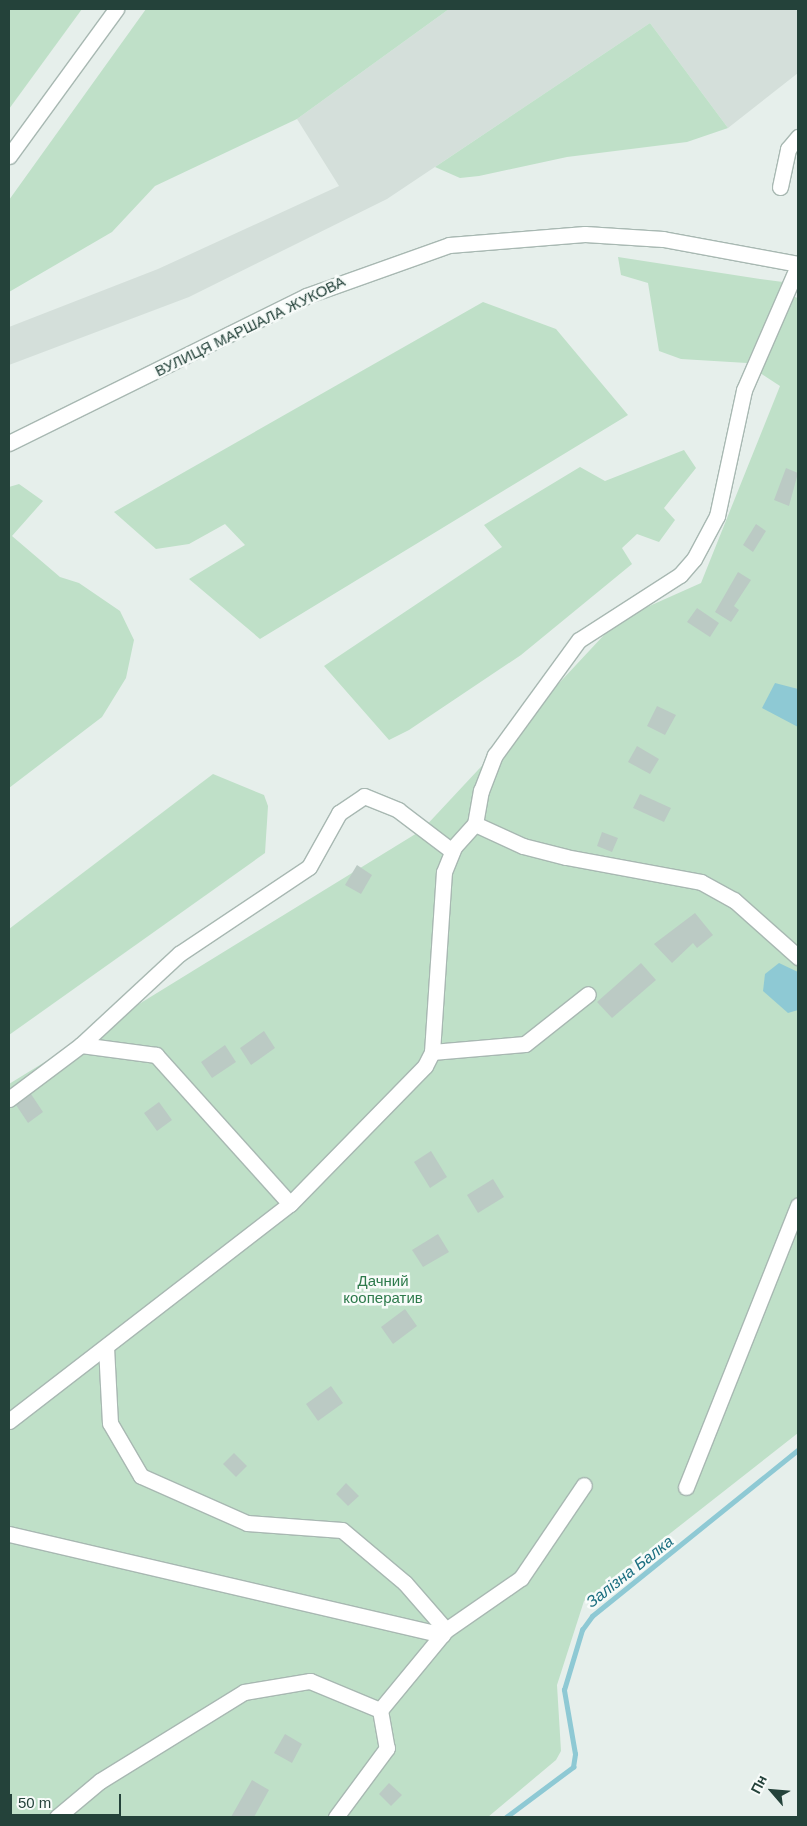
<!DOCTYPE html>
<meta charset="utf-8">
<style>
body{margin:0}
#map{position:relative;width:807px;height:1826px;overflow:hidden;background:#e6efeb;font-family:Arial,sans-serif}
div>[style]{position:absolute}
.built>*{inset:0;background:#d4dfda}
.green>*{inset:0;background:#bfe0c8}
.water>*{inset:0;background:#8ec9d4}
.stream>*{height:4.5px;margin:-2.25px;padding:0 2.25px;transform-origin:2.25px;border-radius:2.25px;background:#8ec9d4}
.building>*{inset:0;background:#bbcac4}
.roads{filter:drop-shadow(1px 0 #a8b8b2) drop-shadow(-1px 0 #a8b8b2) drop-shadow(0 1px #a8b8b2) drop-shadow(0 -1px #a8b8b2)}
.minor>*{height:15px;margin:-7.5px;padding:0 7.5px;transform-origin:7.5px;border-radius:7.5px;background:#fff}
.secondary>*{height:15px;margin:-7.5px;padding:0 7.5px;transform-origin:7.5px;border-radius:7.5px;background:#fff}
span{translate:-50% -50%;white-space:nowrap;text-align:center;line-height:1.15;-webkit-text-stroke:5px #f7fbf9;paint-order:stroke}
.street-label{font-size:15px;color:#24423a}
.park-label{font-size:15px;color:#2d7a4b}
.water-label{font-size:16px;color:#1c6f80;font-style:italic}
.frame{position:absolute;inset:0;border:10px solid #24423a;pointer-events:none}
.north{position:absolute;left:747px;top:1766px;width:50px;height:50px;-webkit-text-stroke:4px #f7fbf9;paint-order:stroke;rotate:297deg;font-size:14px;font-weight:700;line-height:20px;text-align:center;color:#24423a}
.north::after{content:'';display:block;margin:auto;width:18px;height:22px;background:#24423a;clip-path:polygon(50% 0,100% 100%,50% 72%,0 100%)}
.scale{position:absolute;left:10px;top:1794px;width:111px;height:22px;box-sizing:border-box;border:2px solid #24423a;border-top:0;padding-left:6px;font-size:15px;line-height:18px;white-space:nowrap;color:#24423a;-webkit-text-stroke:4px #f7fbf9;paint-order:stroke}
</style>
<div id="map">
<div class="built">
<div style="clip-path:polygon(449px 9px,798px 9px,798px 73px,728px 128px,650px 23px,387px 199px,189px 297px,9px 365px,9px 327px,158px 269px,339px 186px,297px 119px)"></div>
</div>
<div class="green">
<div style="clip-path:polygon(9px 9px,82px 9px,9px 109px)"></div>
<div style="clip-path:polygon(146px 9px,449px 9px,297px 119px,155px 186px,112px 232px,9px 292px,9px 200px)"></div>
<div style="clip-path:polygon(650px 23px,728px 128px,687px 142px,567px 157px,479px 176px,460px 178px,435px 167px)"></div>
<div style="clip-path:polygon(618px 257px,760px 279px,783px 282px,747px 363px,681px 359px,659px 351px,648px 283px,621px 275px)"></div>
<div style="clip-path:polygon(791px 296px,798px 298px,798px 1433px,584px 1601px,557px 1685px,561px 1751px,556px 1760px,488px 1817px,9px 1817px,9px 1084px,422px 830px,618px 620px,701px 583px,780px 386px,760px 373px)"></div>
<div style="clip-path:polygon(483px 302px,556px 329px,628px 415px,260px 639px,189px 579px,245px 545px,225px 524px,189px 544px,156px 549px,114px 512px)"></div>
<div style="clip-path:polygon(684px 450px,696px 468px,664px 508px,675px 520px,659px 542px,637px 534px,622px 548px,632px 564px,521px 655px,409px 730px,389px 740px,324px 666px,502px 547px,484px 525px,580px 467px,605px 481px)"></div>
<div style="clip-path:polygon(19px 484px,43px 501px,12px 536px,60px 577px,79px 583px,120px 611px,134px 640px,126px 678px,102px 717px,9px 788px,9px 487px)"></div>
<div style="clip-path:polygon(213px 774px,264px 795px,268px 806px,265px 853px,9px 1035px,9px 929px)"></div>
</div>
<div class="water">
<div style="clip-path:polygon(775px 683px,798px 689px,798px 727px,762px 708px)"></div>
<div style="clip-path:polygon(779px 963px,798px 972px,798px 1010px,788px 1013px,763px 991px,765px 974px)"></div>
</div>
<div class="stream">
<div style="left:506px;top:1817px;width:84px;rotate:-36.7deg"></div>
<div style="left:573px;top:1767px;width:13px;rotate:-81deg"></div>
<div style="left:575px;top:1754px;width:65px;rotate:-99.8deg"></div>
<div style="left:564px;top:1690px;width:63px;rotate:-73.3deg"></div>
<div style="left:582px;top:1630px;width:17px;rotate:-54deg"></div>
<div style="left:592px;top:1616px;width:265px;rotate:-38.9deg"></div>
</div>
<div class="building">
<div style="clip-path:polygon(786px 468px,798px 473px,789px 506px,774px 500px)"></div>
<div style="clip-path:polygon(756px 524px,766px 531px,753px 552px,743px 545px)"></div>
<div style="clip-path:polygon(738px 572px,751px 580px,734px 606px,739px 610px,731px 622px,715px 612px)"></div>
<div style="clip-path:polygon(697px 608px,719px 623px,710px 637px,687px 622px)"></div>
<div style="clip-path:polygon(657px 706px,676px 715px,665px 735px,647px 726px)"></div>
<div style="clip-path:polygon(637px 746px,659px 759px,650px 774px,628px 762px)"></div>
<div style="clip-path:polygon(640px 794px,671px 808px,664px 822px,633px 808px)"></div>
<div style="clip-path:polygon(602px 832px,618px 838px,612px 852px,597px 846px)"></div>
<div style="clip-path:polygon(357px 865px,372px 875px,361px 894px,345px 885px)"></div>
<div style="clip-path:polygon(695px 913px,713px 935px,697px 948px,693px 943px,672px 963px,654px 944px)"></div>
<div style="clip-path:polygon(641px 963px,656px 980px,612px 1018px,597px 1002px)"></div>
<div style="clip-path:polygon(264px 1031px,275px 1048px,251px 1065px,240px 1048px)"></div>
<div style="clip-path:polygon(225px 1045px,236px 1062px,212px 1078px,201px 1062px)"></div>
<div style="clip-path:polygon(31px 1094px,43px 1112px,28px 1123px,16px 1105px)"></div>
<div style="clip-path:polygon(159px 1102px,172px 1120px,157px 1131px,144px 1113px)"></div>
<div style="clip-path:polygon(431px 1151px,447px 1177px,430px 1188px,414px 1162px)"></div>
<div style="clip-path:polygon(493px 1179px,504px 1197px,478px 1213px,467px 1195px)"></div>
<div style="clip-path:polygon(438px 1234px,449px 1252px,423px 1267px,412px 1250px)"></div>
<div style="clip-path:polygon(405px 1309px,417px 1326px,393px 1344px,381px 1327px)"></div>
<div style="clip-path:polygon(331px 1386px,343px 1403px,318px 1421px,306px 1404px)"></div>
<div style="clip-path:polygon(234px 1453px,247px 1466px,236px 1477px,223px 1464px)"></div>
<div style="clip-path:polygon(346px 1483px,359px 1496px,348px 1506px,336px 1494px)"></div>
<div style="clip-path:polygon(285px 1734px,302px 1744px,292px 1763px,274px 1753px)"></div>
<div style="clip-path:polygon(252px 1780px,269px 1790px,254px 1817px,231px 1817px)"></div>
<div style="clip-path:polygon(389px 1783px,402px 1795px,391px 1806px,379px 1794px)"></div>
</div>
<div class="roads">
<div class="minor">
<div style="left:9px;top:156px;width:182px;rotate:-53.9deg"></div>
<div style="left:780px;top:187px;width:39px;rotate:-78deg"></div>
<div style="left:788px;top:149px;width:16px;rotate:-50deg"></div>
<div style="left:475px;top:824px;width:53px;rotate:24.6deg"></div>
<div style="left:523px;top:846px;width:44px;rotate:14.3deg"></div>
<div style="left:566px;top:857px;width:137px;rotate:10.5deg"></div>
<div style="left:701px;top:882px;width:38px;rotate:29deg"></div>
<div style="left:734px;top:900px;width:86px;rotate:41.7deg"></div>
<div style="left:81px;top:1045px;width:134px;rotate:-42.9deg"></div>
<div style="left:179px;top:954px;width:156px;rotate:-33.8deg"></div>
<div style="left:309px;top:867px;width:62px;rotate:-60.9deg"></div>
<div style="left:339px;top:813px;width:30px;rotate:-34deg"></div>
<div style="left:364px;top:796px;width:37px;rotate:22deg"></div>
<div style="left:398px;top:810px;width:68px;rotate:37.2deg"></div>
<div style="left:432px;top:1052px;width:93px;rotate:-4.9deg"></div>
<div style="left:525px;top:1044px;width:80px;rotate:-38.4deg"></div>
<div style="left:9px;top:1099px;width:90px;rotate:-36.9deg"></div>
<div style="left:81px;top:1045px;width:76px;rotate:7.6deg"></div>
<div style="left:156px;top:1055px;width:200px;rotate:48deg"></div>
<div style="left:106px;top:1347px;width:76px;rotate:87deg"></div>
<div style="left:110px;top:1423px;width:61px;rotate:59.7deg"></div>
<div style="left:141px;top:1476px;width:116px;rotate:23.9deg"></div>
<div style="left:247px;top:1523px;width:95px;rotate:4.2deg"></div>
<div style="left:342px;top:1530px;width:82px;rotate:40.1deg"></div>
<div style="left:405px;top:1583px;width:62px;rotate:48.9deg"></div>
<div style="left:446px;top:1630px;width:104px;rotate:129.5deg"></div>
<div style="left:9px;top:1421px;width:355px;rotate:-37.7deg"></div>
<div style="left:290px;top:1204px;width:193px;rotate:-45.6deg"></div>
<div style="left:425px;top:1066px;width:16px;rotate:-63deg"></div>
<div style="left:432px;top:1052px;width:180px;rotate:-86.2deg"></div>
<div style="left:444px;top:872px;width:27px;rotate:-68deg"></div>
<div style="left:454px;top:847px;width:31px;rotate:-48deg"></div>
<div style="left:475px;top:824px;width:34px;rotate:-80deg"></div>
<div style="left:481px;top:791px;width:39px;rotate:-69deg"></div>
<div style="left:495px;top:755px;width:142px;rotate:-53.9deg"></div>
<div style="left:579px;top:640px;width:120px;rotate:-32.8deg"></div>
<div style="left:680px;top:575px;width:21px;rotate:-49deg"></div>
<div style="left:694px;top:559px;width:49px;rotate:-61.9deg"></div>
<div style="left:717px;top:516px;width:129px;rotate:-77.9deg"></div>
<div style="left:744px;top:390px;width:135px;rotate:-66.5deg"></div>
<div style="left:686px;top:1487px;width:303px;rotate:-68.3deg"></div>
<div style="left:9px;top:1534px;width:445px;rotate:13.1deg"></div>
<div style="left:446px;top:1630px;width:91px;rotate:-34.7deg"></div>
<div style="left:521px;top:1578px;width:112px;rotate:-55.9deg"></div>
<div style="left:57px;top:1817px;width:56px;rotate:-39.9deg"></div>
<div style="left:100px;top:1781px;width:169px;rotate:-31.7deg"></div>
<div style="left:244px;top:1692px;width:67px;rotate:-9.5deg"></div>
<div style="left:310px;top:1681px;width:76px;rotate:22.5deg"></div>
<div style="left:380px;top:1710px;width:39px;rotate:80deg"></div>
<div style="left:387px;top:1748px;width:86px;rotate:126.5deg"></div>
</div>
<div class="secondary">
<div style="left:9px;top:443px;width:331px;rotate:-26.3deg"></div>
<div style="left:306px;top:296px;width:152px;rotate:-19.6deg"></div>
<div style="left:449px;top:245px;width:136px;rotate:-4.6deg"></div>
<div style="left:585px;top:234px;width:78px;rotate:3.7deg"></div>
<div style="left:663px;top:239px;width:137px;rotate:10.5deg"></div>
</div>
</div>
<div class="street-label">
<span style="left:250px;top:326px;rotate:-26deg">ВУЛИЦЯ МАРШАЛА ЖУКОВА</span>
</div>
<div class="park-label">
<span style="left:383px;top:1289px">Дачний<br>кооператив</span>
</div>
<div class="water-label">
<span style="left:630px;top:1572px;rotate:-38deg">Залізна Балка</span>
</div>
<div class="frame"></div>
<div class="north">Пн</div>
<div class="scale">50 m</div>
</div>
